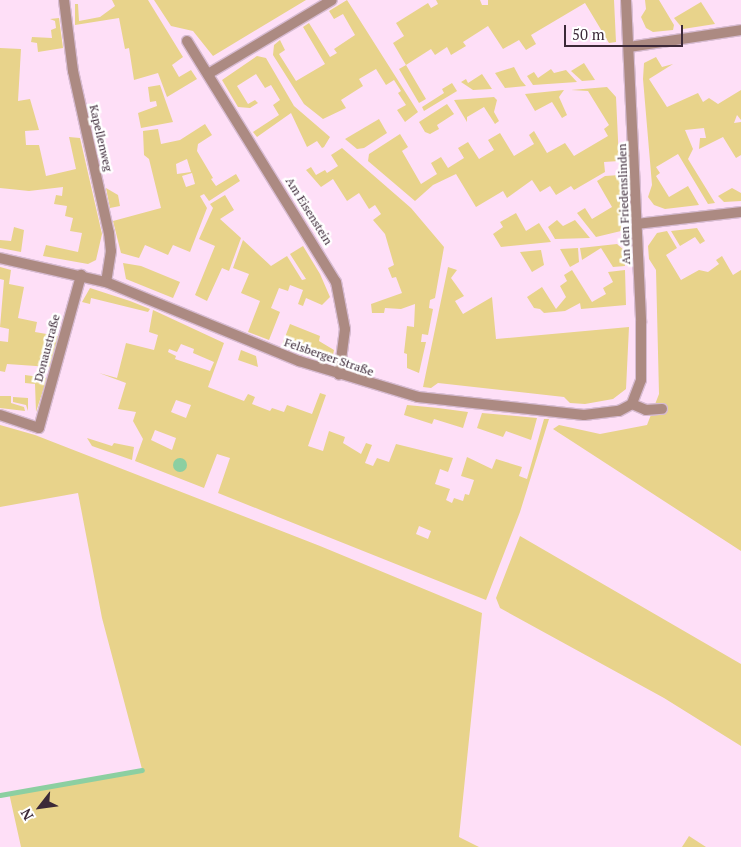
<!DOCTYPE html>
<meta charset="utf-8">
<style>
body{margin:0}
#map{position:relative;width:741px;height:847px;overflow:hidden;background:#fedff7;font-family:"PT Serif",serif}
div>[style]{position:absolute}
.green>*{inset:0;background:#e8d38b}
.water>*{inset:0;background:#8ccfa1}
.round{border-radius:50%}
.stream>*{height:5px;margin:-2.5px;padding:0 2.5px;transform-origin:2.5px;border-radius:2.5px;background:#8ccfa1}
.roads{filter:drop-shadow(1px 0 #d7bbd1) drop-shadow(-1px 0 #d7bbd1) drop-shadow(0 1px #d7bbd1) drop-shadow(0 -1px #d7bbd1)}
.street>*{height:10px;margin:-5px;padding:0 5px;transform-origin:5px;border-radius:5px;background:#ac8a82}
span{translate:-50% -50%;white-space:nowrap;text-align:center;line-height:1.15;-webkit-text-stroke:5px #fff;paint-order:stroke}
.street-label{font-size:12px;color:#3c2938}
.north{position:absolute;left:15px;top:782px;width:50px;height:50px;-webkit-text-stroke:4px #fff;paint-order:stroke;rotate:240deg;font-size:14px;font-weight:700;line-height:20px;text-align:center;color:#3c2938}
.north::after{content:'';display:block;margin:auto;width:18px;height:22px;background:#3c2938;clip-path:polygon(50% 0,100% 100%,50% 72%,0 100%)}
.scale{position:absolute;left:564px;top:25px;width:119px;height:22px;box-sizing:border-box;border:2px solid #3c2938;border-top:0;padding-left:6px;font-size:15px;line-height:18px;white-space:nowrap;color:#3c2938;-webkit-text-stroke:4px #fff;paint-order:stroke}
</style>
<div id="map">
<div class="green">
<div style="clip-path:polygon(112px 0,148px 0,183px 57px,172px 65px,179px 77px,191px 70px,197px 79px,167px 97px,158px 73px,134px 80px,129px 48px,125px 49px,119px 18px,75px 25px,75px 4px,78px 4px,79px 21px,100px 17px,115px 6px)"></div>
<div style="clip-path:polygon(154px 0,306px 0,213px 56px,193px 31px,171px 26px)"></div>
<div style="clip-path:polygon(347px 0,418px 112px,405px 122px,397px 110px,406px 105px,398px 93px,401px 91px,394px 80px,386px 85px,376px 69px,359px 79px,363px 86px,341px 100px,346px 108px,323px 119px,304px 104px,273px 55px,274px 45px,280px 40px,285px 50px,279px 54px,296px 81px,325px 64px,303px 27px,309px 23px,330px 57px,337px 53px,334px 49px,355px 35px,343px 14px,334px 19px,329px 11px)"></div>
<div style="clip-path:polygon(436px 0,480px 0,482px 5px,488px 5px,488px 0,614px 0,616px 42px,609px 43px,585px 3px,531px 35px,536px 44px,526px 50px,519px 40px,503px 49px,488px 26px,463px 42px,466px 46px,451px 55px,447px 47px,435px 55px,431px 49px,406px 65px,426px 99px,419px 103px,399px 69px,406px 65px,393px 43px,404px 36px,396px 23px,428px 3px,431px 8px,438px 4px)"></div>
<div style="clip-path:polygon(645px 0,659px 0,674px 25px,673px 30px,653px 32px,646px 28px,641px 17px,646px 9px)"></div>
<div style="clip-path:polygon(701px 2px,715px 24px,683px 29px,674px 18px)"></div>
<div style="clip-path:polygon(59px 18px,63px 48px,38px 52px,37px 43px,31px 42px,32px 37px,52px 38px,51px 30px,56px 28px,55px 21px,50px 19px)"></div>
<div style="clip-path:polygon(0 48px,21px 49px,18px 101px,30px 99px,39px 130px,25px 131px,26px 145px,39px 145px,46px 176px,76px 169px,69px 137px,80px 138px,102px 234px,96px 260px,88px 264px,43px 256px,46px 245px,78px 252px,82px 233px,70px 231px,73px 218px,65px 216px,67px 206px,54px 204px,56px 195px,62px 196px,63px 187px,29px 191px,0 188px)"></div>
<div style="clip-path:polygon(257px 56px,266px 58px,294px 106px,330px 137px,324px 147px,322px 148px,317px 141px,307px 147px,291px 113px,257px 137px,253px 132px,279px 115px,273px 105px,280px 100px,271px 85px,265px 88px,256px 74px,237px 86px,248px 104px,255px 100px,258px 103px,250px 108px,238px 107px,222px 80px)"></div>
<div style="clip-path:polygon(656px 57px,662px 67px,673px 64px,649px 79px,667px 107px,698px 93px,703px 102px,709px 98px,718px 104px,741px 90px,741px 120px,737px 115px,734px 123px,741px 122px,741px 155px,736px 158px,723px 137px,699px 149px,700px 138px,706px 138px,704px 128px,685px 130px,693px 149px,688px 159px,715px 203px,708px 204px,678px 154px,656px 167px,660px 173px,656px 176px,669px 197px,688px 186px,699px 205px,665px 209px,654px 205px,648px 197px,652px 185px,643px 79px,644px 63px)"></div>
<div style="clip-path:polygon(584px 63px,595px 80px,582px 81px,571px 71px)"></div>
<div style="clip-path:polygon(514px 67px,521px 80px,526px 86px,505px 88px,495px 73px)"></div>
<div style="clip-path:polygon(551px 69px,554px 73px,566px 70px,577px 82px,533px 85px,527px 76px,534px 72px,538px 78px)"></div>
<div style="clip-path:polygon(482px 74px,492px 89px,473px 90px,461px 82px,466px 79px,468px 83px)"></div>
<div style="clip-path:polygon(452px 83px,457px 91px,424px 111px,422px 107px,444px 93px,442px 89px)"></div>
<div style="clip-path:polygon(160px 85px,173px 122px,141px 128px,138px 113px,157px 106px,156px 101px,150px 102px,148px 87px)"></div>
<div style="clip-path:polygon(607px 87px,616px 97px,619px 161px,604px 162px,605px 172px,574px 190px,571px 186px,556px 195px,550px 186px,540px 192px,532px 180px,507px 198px,503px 191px,476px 207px,456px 174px,433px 185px,415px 201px,368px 161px,369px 154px,400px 134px,408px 147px,402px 151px,421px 184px,437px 174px,431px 163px,441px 157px,448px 168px,464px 158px,458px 148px,468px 142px,479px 159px,494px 150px,488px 140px,500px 133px,514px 156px,534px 144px,529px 135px,534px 131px,547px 153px,565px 143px,574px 156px,608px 136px,604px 129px,609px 125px,588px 91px,571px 90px)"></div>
<div style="clip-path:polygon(564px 90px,559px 97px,567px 115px,562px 118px,552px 102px,535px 111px,525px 94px)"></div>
<div style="clip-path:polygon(494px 97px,497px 100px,494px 112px,499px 121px,495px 124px,484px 107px,467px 117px,467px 122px,454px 100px)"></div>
<div style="clip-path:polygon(447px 104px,454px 114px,437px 125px,439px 129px,430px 134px,425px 132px,419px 122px)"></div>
<div style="clip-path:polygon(379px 119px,387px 133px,364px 148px,357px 149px,345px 139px)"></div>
<div style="clip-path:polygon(evenodd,205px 124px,212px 135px,198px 144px,197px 151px,213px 178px,211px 179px,216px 186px,236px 174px,240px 181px,209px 201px,204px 194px,200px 196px,207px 208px,190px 252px,173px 245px,168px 255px,145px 245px,139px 258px,121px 253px,113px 221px,161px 208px,149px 159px,144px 155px,143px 131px,158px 129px,161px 144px,180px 140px,205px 124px,187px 159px,191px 172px,177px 174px,176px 164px,187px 159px,205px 124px,192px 173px,195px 184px,186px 187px,182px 176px,192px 173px)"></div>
<div style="clip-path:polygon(342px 148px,411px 208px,444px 247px,435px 298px,430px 300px,429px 308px,433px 309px,428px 335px,422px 334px,421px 342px,426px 342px,419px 373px,407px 368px,407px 354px,404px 353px,407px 326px,414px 327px,415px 304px,401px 309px,385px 308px,384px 313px,372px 313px,371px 304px,402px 293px,396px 277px,392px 278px,388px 268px,394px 265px,385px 234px,373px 220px,381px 214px,375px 205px,369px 209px,359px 193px,347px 201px,333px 179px,321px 187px,306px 170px,311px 167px,316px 175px,325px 170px,327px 173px,338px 166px,331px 155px)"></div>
<div style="clip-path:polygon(620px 175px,621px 231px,596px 237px,577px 213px,585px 208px,592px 219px,612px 207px,597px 181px,605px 176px)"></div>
<div style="clip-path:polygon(106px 188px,118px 195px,120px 206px,110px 208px)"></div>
<div style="clip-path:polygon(732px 188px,741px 193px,741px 201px,724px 202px,718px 196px)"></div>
<div style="clip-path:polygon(225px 195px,234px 210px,220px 219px,241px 238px,229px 271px,222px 268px,207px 301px,195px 295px,215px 246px,199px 239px,213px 208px,210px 204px)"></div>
<div style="clip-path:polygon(516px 213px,526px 231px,539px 223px,551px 242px,501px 247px,493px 234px,503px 227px,500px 222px)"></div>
<div style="clip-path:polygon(557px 220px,563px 226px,575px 220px,590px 238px,555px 239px,548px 227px)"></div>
<div style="clip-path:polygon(14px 227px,24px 230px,21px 252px,0 248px,0 240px,11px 241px)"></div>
<div style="clip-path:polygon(697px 228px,705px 241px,700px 244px,695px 237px,680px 246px,671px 231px)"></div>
<div style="clip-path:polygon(667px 231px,677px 248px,666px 255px,681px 280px,699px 270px,708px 272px,719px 264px,716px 260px,722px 256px,733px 275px,741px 270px,741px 551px,553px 429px,559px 425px,600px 434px,647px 425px,659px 394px,656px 270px,649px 259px,648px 246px,657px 233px)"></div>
<div style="clip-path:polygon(243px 240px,271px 266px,287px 256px,302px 280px,306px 279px,290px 254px,303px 246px,320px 274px,330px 297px,322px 305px,306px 298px,303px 306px,298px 304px,303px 290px,290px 285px,288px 291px,279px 288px,271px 308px,280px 312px,269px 340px,248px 332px,260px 301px,241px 293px,249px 274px,233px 268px)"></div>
<div style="clip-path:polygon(617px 244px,624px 250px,625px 266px,613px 267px,601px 248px,582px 260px,580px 248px)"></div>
<div style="clip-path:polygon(578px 248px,579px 262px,570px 267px,560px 249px)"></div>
<div style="clip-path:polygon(541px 250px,544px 265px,532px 272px,520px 252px)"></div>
<div style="clip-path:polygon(123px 263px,141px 266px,180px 282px,173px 298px,126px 279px)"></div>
<div style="clip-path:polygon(0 267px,11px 270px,9px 284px,24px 287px,18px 318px,37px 322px,35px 332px,58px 336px,50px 367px,7px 364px,5px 372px,0 371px,0 341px,8px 342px,9px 329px,0 327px,4px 280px,0 279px)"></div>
<div style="clip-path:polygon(448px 267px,457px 270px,451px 278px,464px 296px,455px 301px,463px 314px,492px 297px,496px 339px,629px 327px,626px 389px,613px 399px,585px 404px,570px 403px,564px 397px,438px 383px,431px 388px,423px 387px)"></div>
<div style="clip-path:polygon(572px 270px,592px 302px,606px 294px,603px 288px,613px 282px,608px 272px,625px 270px,626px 305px,581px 309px,580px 303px,565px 311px,544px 313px,540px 309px,534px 308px,527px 297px,542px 287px,556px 309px,566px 297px,560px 286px,567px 281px,564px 275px)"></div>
<div style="clip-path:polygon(90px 288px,130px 301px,150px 309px,148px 312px,91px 298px,90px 304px,82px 302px)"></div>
<div style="clip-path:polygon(evenodd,153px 310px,224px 343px,208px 387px,244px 401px,248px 394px,255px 397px,252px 404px,270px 411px,272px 408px,284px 412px,287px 405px,312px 414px,320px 393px,326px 395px,308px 446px,323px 451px,329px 431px,345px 437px,343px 443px,361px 454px,366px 443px,372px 445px,365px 463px,373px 466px,377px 458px,389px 462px,396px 444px,453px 458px,448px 472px,440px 469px,435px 484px,450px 489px,446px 500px,452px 503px,454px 498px,463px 501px,465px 494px,469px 495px,474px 480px,461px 476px,467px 457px,492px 469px,496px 459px,522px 467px,519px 476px,527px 479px,544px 419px,549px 419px,520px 512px,486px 600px,218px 493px,230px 458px,217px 454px,204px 488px,135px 461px,143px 439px,133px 421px,136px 412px,118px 409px,126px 383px,99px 373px,117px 378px,126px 343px,154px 350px,158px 335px,149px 332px,153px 310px,181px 344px,194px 349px,193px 353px,214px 362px,210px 371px,175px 359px,176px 356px,168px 352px,169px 349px,177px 352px,181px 344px,153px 310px,176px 400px,191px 405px,186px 418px,171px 412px,176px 400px,153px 310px,155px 430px,176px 438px,172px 450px,151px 440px,155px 430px,153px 310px,419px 526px,431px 531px,428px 539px,416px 534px,419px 526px)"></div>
<div style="clip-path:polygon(290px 324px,320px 336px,319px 341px,334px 350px,333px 355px,325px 360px,282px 345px)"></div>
<div style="clip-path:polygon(241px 350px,256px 356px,258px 367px,238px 360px)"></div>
<div style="clip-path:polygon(25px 375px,47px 378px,36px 412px,35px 384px,25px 383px)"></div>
<div style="clip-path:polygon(0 396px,11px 396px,11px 403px,24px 407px,25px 411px,0 408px)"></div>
<div style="clip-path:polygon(13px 397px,28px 398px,28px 411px,26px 405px,13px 402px)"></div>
<div style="clip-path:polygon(407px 405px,438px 408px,468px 412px,463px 428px,434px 419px,432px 424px,404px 415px)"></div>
<div style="clip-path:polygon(482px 413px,537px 418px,531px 440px,506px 431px,503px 437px,477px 428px)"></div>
<div style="clip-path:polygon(0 425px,35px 435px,320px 546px,482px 613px,459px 837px,479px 847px,21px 847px,9px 793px,142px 769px,102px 618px,78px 493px,0 507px)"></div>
<div style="clip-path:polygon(87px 438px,112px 446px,114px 443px,134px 447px,132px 460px,92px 446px)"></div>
<div style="clip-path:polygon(520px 536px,741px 664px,741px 746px,664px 698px,500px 608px,496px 598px)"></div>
<div style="clip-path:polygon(689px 836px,706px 847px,682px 847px)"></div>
</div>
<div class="water">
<div class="round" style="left:173px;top:458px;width:14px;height:14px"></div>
</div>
<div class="stream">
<div style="left:0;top:795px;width:144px;rotate:-10deg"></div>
</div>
<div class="roads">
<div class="street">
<div style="left:64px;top:0;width:72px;rotate:82.8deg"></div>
<div style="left:73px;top:71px;width:166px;rotate:77.5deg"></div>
<div style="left:109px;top:233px;width:18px;rotate:84deg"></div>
<div style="left:111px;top:251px;width:31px;rotate:99deg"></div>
<div style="left:626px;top:0;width:323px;rotate:87.3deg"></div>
<div style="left:641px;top:323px;width:57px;rotate:90deg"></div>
<div style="left:641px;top:380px;width:26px;rotate:111deg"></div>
<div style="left:187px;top:41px;width:283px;rotate:58.3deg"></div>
<div style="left:336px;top:282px;width:48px;rotate:79.2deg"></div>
<div style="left:345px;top:329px;width:46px;rotate:97.4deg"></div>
<div style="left:629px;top:47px;width:113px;rotate:-8.6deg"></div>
<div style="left:208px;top:74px;width:144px;rotate:-30.8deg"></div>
<div style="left:637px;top:224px;width:105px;rotate:-6.6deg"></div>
<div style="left:0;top:258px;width:109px;rotate:12.8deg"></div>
<div style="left:106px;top:282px;width:209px;rotate:22.3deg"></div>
<div style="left:299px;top:361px;width:124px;rotate:16.8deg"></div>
<div style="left:418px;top:397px;width:167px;rotate:6.2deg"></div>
<div style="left:584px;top:415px;width:35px;rotate:-7deg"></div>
<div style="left:619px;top:411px;width:15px;rotate:-28deg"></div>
<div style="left:632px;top:404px;width:15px;rotate:23deg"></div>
<div style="left:646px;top:410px;width:16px;rotate:-4deg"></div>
<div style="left:0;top:415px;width:41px;rotate:18.4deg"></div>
<div style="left:39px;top:428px;width:159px;rotate:-74.6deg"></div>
</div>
</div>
<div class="street-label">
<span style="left:101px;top:138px;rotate:77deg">Kapellenweg</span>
<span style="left:624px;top:204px;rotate:-92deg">An den Friedenslinden</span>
<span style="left:309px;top:211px;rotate:58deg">Am Eisenstein</span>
<span style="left:47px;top:348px;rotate:-75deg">Donaustraße</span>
<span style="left:329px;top:357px;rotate:19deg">Felsberger Straße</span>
</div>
<div class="north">N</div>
<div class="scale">50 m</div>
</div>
